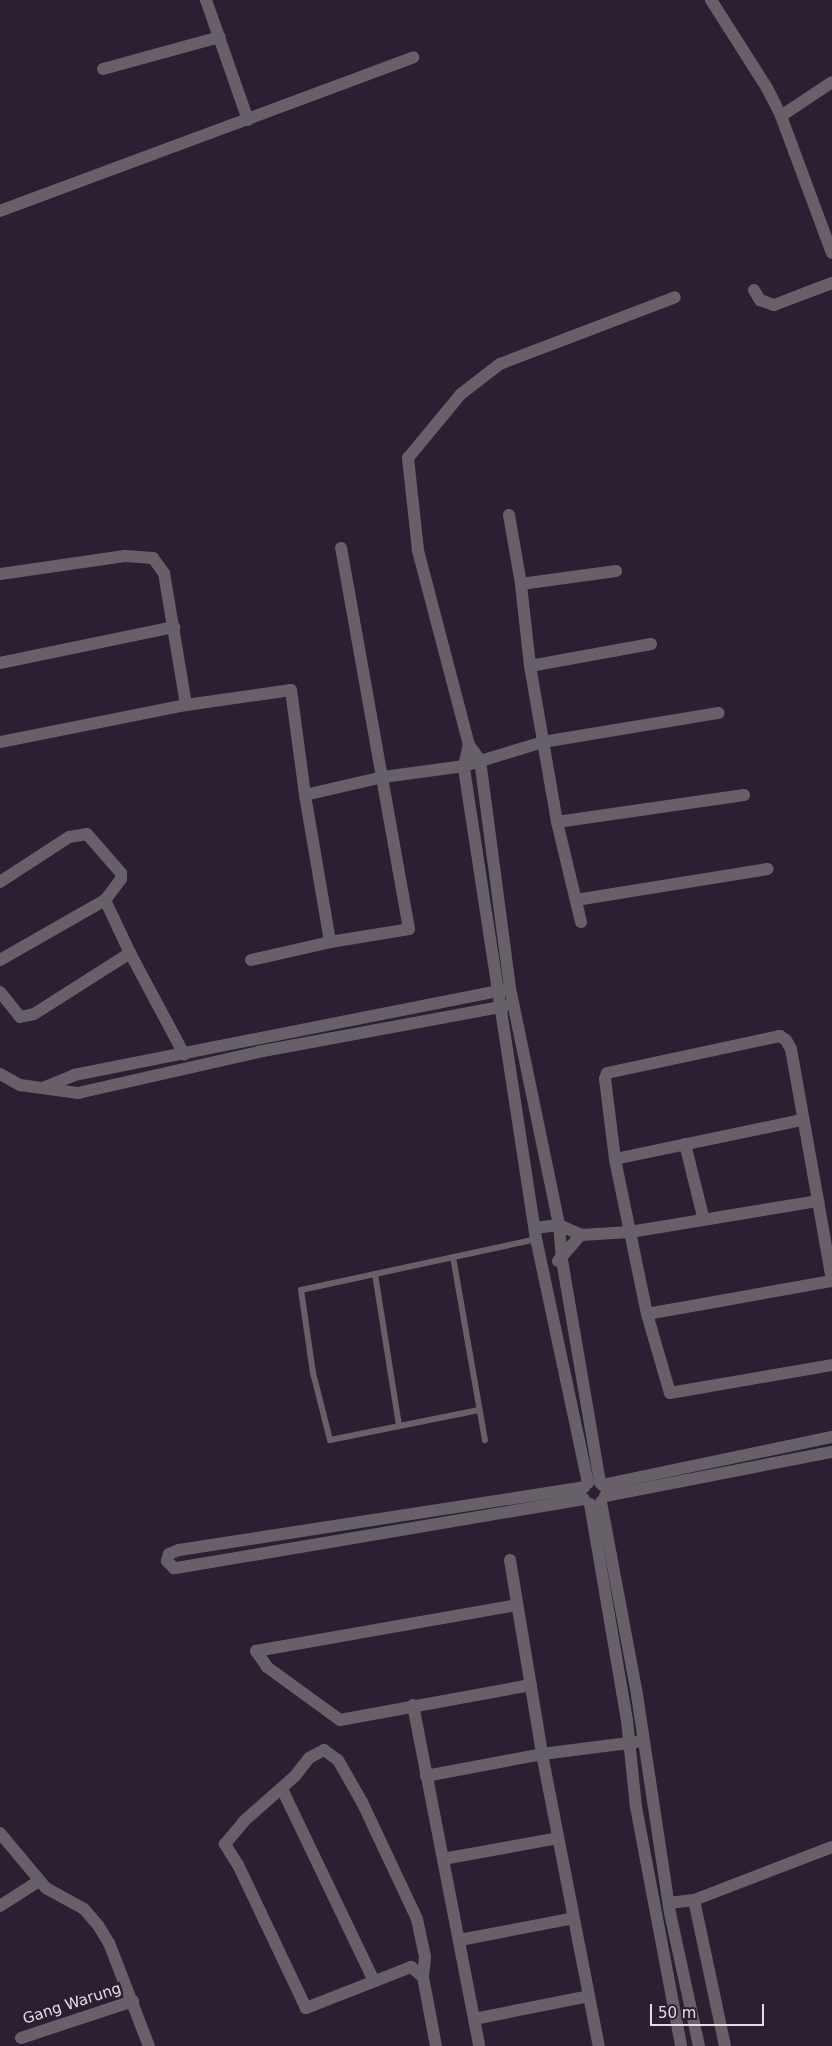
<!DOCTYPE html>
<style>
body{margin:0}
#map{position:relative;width:832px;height:2046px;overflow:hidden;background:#2c1f31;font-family:"DejaVu Sans",sans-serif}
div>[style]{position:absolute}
.service>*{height:6px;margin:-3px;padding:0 3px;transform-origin:3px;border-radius:3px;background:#676069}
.minor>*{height:12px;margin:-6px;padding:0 6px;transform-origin:6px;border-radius:6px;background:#676069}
span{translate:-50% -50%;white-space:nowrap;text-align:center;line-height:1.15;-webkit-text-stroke:5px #2c1f31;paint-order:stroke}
.street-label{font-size:15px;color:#e5dce8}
.scale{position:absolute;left:650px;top:2004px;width:114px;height:22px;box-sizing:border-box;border:2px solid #e5dce8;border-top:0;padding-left:6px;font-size:15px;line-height:18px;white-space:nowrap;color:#e5dce8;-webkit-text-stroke:4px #2c1f31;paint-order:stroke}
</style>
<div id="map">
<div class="service">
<div style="left:453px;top:1257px;width:186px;rotate:80.1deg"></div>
<div style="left:375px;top:1274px;width:153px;rotate:81deg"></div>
<div style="left:479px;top:1410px;width:152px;rotate:168.6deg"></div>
<div style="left:330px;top:1440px;width:69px;rotate:-104.2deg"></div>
<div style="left:313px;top:1373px;width:84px;rotate:-98.2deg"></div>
<div style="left:301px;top:1290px;width:240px;rotate:-12.2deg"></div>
</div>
<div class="minor">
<div style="left:206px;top:0;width:127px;rotate:70.7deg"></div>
<div style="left:711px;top:0;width:104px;rotate:57.5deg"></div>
<div style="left:767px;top:88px;width:31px;rotate:63deg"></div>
<div style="left:781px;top:116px;width:146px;rotate:69.6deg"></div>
<div style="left:103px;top:69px;width:121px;rotate:-15.3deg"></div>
<div style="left:781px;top:116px;width:61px;rotate:-33.7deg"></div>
<div style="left:0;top:211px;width:441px;rotate:-20.4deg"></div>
<div style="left:754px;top:290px;width:12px;rotate:59deg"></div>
<div style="left:760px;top:300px;width:15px;rotate:20deg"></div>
<div style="left:774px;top:305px;width:62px;rotate:-20.8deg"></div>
<div style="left:509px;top:515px;width:70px;rotate:80.1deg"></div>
<div style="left:0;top:574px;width:126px;rotate:-8.2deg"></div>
<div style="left:125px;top:556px;width:28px;rotate:4deg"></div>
<div style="left:153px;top:558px;width:19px;rotate:54deg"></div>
<div style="left:164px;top:573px;width:134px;rotate:80.5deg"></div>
<div style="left:0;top:663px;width:178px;rotate:-11.7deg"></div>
<div style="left:530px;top:666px;width:123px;rotate:-10.3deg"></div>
<div style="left:0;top:742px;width:190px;rotate:-11.3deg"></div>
<div style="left:186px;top:705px;width:106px;rotate:-8.1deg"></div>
<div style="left:291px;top:690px;width:106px;rotate:82.4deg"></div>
<div style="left:305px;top:795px;width:149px;rotate:80.3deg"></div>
<div style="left:469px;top:745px;width:202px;rotate:-104.7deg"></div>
<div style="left:418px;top:550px;width:93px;rotate:-96.2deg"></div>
<div style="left:408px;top:458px;width:83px;rotate:-50.4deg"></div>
<div style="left:461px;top:394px;width:49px;rotate:-37.6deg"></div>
<div style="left:500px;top:364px;width:187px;rotate:-20.9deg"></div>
<div style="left:305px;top:795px;width:80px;rotate:-13deg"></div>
<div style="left:383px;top:777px;width:82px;rotate:-7.7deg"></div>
<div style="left:464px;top:766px;width:83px;rotate:-16.9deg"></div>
<div style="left:543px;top:742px;width:178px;rotate:-9.4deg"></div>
<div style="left:557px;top:822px;width:189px;rotate:-8.2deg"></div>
<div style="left:0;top:882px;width:82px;rotate:-33.1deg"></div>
<div style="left:69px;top:837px;width:18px;rotate:-9deg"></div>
<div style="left:87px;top:834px;width:52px;rotate:48.9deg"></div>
<div style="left:121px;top:873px;width:6px;rotate:90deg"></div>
<div style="left:121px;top:879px;width:26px;rotate:127deg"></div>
<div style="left:105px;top:900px;width:59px;rotate:64.7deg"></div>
<div style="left:576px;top:900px;width:194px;rotate:-9.2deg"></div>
<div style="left:581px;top:922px;width:103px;rotate:-103.5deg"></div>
<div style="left:557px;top:822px;width:158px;rotate:-99.8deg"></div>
<div style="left:530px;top:666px;width:82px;rotate:-96.3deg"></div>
<div style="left:521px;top:584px;width:96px;rotate:-7.8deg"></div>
<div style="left:0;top:960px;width:121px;rotate:-29.7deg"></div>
<div style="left:251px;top:960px;width:81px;rotate:-12.8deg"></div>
<div style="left:330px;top:942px;width:80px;rotate:-9.3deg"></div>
<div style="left:409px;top:929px;width:387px;rotate:-100.1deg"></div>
<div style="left:0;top:992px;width:32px;rotate:51deg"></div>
<div style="left:20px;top:1017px;width:14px;rotate:-12deg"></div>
<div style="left:34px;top:1014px;width:114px;rotate:-32.4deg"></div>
<div style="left:130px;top:953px;width:115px;rotate:61.9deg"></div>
<div style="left:0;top:1074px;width:23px;rotate:29deg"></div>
<div style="left:20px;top:1085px;width:59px;rotate:7.9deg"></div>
<div style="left:78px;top:1093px;width:190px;rotate:-12.8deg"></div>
<div style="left:263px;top:1051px;width:246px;rotate:-10.5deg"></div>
<div style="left:45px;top:1087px;width:31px;rotate:-22deg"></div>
<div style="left:74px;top:1075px;width:438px;rotate:-11.2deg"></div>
<div style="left:685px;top:1144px;width:78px;rotate:76deg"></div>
<div style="left:615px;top:1159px;width:191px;rotate:-11.8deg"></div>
<div style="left:535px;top:1228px;width:24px;rotate:-7deg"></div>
<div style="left:559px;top:1225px;width:24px;rotate:24deg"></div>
<div style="left:581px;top:1235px;width:49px;rotate:-3.5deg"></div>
<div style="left:630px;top:1232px;width:191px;rotate:-9.4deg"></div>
<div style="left:818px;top:1201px;width:80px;rotate:80deg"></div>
<div style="left:558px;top:1261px;width:35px;rotate:-49deg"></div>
<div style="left:832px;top:1281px;width:188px;rotate:169.9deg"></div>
<div style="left:647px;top:1314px;width:82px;rotate:73.8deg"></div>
<div style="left:670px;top:1393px;width:164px;rotate:-9.8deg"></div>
<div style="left:647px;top:1314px;width:158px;rotate:-101.7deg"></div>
<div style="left:615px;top:1159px;width:81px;rotate:-97.1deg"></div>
<div style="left:605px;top:1079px;width:6px;rotate:-72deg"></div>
<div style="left:607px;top:1073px;width:177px;rotate:-12.1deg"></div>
<div style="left:780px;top:1036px;width:7px;rotate:34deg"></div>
<div style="left:786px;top:1040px;width:10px;rotate:61deg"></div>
<div style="left:791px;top:1049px;width:154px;rotate:79.9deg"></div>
<div style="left:588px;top:1483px;width:249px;rotate:-102deg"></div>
<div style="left:536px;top:1239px;width:478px;rotate:-98.7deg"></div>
<div style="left:464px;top:766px;width:22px;rotate:-77deg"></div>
<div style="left:469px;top:745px;width:19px;rotate:54deg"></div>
<div style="left:480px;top:760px;width:230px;rotate:82.5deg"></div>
<div style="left:510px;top:988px;width:242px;rotate:78.3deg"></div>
<div style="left:559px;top:1225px;width:35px;rotate:85deg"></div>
<div style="left:562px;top:1260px;width:226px;rotate:80.3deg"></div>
<div style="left:602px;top:1485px;width:235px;rotate:-11.8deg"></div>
<div style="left:605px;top:1496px;width:231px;rotate:-11deg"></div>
<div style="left:584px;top:1499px;width:416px;rotate:170.4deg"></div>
<div style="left:174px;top:1568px;width:10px;rotate:-135deg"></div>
<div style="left:167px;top:1561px;width:7px;rotate:-74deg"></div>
<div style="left:169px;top:1554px;width:11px;rotate:-22deg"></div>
<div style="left:179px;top:1550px;width:410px;rotate:-8.8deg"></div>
<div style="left:601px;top:1502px;width:196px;rotate:79.4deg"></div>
<div style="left:637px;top:1695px;width:220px;rotate:81.4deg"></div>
<div style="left:670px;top:1913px;width:136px;rotate:77.7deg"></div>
<div style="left:590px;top:1504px;width:219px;rotate:80.3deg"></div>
<div style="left:627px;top:1720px;width:87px;rotate:84.1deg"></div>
<div style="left:636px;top:1807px;width:243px;rotate:79.3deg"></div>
<div style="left:510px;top:1560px;width:197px;rotate:80.6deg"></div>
<div style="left:542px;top:1754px;width:298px;rotate:79deg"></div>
<div style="left:517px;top:1605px;width:265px;rotate:170deg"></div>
<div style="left:256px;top:1651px;width:19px;rotate:55deg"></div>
<div style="left:267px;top:1667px;width:90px;rotate:36deg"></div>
<div style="left:340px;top:1720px;width:194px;rotate:-10.4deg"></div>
<div style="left:413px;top:1705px;width:347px;rotate:79deg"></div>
<div style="left:426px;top:1776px;width:118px;rotate:-10.7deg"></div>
<div style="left:542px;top:1754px;width:95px;rotate:-7.3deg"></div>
<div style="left:282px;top:1789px;width:213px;rotate:64.4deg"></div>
<div style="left:0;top:1833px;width:72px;rotate:50.1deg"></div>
<div style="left:46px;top:1888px;width:43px;rotate:28.9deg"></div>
<div style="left:84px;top:1909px;width:21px;rotate:49deg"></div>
<div style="left:98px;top:1925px;width:21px;rotate:59deg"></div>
<div style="left:109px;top:1943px;width:110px;rotate:68.8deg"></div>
<div style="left:443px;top:1859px;width:117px;rotate:-10.3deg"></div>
<div style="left:694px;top:1900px;width:149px;rotate:78deg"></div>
<div style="left:669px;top:1903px;width:25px;rotate:-7deg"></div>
<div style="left:694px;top:1900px;width:148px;rotate:-21deg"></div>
<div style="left:0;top:1906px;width:46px;rotate:-32.7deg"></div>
<div style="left:460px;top:1940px;width:116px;rotate:-10.9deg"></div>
<div style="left:423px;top:1977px;width:16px;rotate:-140deg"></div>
<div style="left:411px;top:1967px;width:113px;rotate:158.7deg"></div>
<div style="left:306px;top:2008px;width:158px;rotate:-115.4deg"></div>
<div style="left:238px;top:1865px;width:25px;rotate:-122deg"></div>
<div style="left:225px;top:1844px;width:30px;rotate:-50deg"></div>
<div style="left:244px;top:1821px;width:68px;rotate:-41.4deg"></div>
<div style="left:295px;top:1776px;width:23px;rotate:-52deg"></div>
<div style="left:309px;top:1758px;width:17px;rotate:-28deg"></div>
<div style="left:324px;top:1750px;width:17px;rotate:36deg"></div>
<div style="left:338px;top:1760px;width:48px;rotate:60.3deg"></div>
<div style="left:362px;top:1802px;width:129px;rotate:64.8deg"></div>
<div style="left:417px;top:1919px;width:39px;rotate:78deg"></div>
<div style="left:425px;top:1957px;width:20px;rotate:96deg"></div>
<div style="left:423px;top:1977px;width:70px;rotate:79.3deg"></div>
<div style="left:474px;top:2019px;width:117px;rotate:-11.3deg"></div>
<div style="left:21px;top:2038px;width:118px;rotate:-18.3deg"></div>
</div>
<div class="street-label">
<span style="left:72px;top:2004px;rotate:-18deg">Gang Warung</span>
</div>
<div class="scale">50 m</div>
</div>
